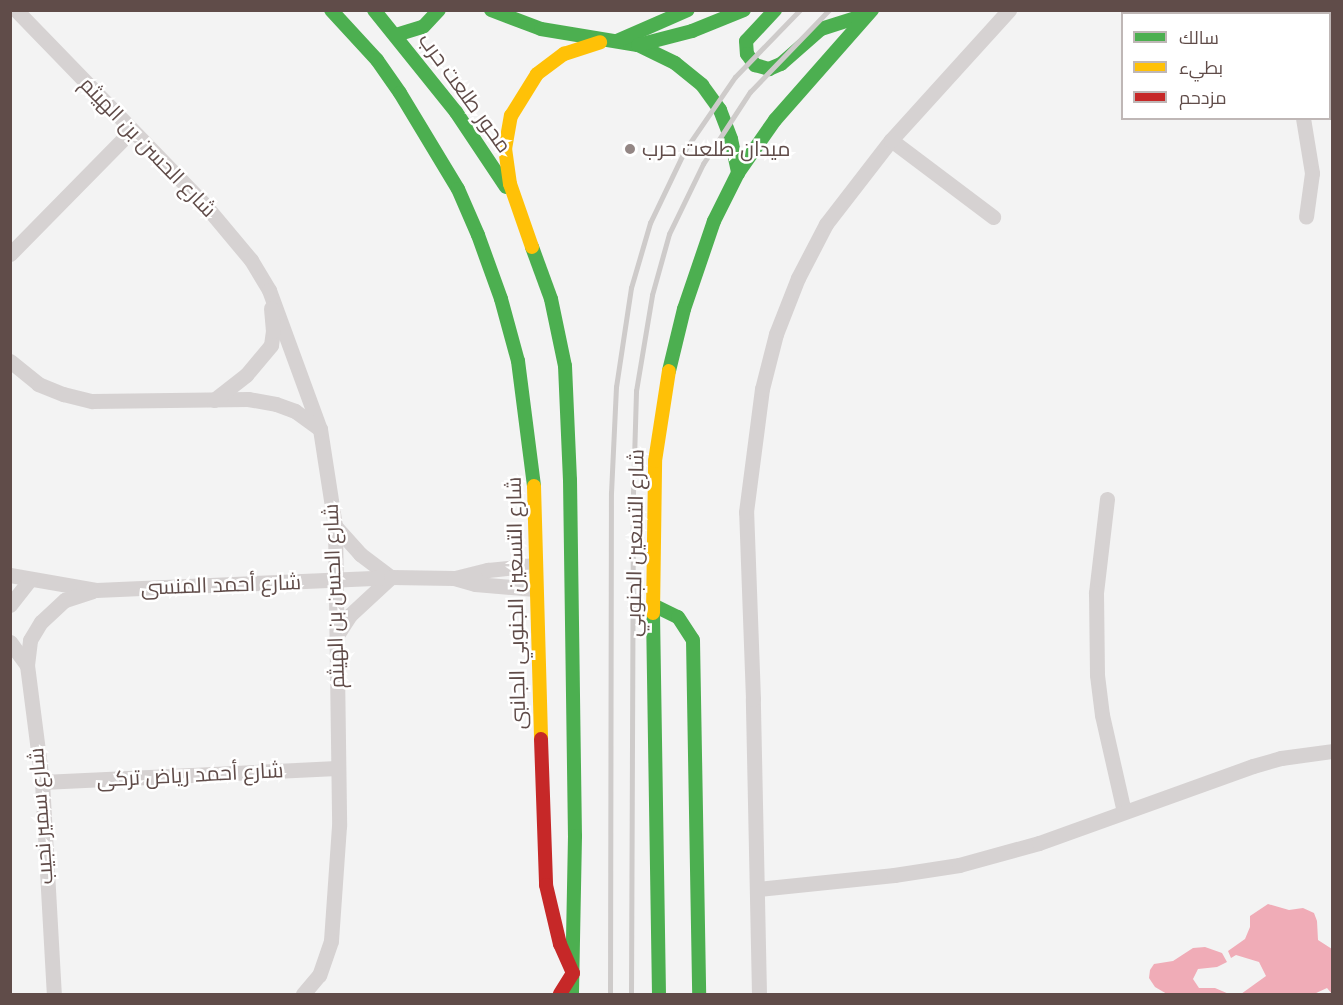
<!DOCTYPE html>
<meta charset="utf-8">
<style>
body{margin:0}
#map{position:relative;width:1343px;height:1005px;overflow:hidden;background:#f3f3f3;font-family:"Space Grotesk",Cairo,sans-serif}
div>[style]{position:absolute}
.water>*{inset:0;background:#f0acb7}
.street>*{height:15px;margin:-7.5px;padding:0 7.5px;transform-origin:7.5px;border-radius:7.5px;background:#d6d2d2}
.fast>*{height:14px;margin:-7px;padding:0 7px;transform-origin:7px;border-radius:7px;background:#4caf50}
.slow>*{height:14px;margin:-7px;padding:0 7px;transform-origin:7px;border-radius:7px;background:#ffc107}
.jam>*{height:14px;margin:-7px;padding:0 7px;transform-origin:7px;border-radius:7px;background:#c62828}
.rail>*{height:4.5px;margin:-2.25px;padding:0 2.25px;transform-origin:2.25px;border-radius:2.25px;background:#cecbca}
.dots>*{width:16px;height:16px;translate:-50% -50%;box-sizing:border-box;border:3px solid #fff;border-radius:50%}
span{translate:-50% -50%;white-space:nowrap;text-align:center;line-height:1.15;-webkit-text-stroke:5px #fff;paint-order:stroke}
.street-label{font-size:21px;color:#604c49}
.poi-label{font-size:21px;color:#604c49}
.left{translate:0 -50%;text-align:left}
.frame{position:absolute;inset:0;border:12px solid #604c49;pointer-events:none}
.legend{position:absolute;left:1121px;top:12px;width:210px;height:108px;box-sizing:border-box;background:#fff;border:2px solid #bfb7b6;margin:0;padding:8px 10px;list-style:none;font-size:18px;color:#604c49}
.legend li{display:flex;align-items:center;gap:12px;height:30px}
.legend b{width:30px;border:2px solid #bfb7b6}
</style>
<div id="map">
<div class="water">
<div style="clip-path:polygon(1268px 904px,1289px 910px,1303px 908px,1314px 913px,1317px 921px,1318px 940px,1332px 949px,1332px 994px,1327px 988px,1314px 994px,1241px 994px,1266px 976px,1259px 962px,1236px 955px,1231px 958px,1228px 951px,1245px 939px,1250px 927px,1250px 916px)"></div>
<div style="clip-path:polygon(1205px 947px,1222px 953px,1227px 962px,1217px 967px,1198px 969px,1193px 979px,1199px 988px,1215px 988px,1229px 994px,1167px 994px,1155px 987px,1149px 978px,1150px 970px,1154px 964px,1173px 961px,1193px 948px)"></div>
</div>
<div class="street">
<div style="left:16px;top:10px;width:272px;rotate:45.9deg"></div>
<div style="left:205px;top:205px;width:72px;rotate:50.1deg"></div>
<div style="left:251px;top:260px;width:35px;rotate:59deg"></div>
<div style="left:269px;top:290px;width:148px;rotate:69.9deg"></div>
<div style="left:320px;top:429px;width:98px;rotate:81.2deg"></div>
<div style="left:335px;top:526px;width:300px;rotate:89.2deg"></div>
<div style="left:339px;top:826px;width:115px;rotate:94deg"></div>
<div style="left:331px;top:941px;width:36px;rotate:109deg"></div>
<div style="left:319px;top:975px;width:25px;rotate:130deg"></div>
<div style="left:1222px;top:10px;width:6px;rotate:45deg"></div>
<div style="left:1303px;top:118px;width:56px;rotate:80.7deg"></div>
<div style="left:1312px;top:173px;width:44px;rotate:97.8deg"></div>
<div style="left:891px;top:140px;width:128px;rotate:37deg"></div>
<div style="left:10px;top:254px;width:174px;rotate:-45.5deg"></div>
<div style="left:10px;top:361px;width:36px;rotate:39deg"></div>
<div style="left:38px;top:384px;width:27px;rotate:22deg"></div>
<div style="left:63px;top:394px;width:30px;rotate:14deg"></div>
<div style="left:92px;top:401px;width:156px;rotate:-0.7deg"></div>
<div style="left:248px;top:399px;width:28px;rotate:10deg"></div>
<div style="left:276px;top:404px;width:20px;rotate:20deg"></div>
<div style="left:295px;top:411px;width:31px;rotate:36deg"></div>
<div style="left:214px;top:400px;width:41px;rotate:-38deg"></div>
<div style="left:246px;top:375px;width:39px;rotate:-50deg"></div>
<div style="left:271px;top:345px;width:14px;rotate:-82deg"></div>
<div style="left:273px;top:331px;width:23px;rotate:-95deg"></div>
<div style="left:1107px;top:499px;width:95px;rotate:96.7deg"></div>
<div style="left:1096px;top:593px;width:82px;rotate:89.3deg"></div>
<div style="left:1097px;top:675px;width:40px;rotate:82.9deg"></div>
<div style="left:1102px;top:715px;width:99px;rotate:77.2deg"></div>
<div style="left:335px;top:526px;width:38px;rotate:48deg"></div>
<div style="left:360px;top:554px;width:39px;rotate:37deg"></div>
<div style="left:391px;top:577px;width:56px;rotate:137.2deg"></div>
<div style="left:350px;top:615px;width:24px;rotate:123deg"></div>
<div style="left:10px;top:575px;width:87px;rotate:9.9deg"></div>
<div style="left:96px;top:590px;width:295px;rotate:-2.5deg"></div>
<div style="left:391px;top:577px;width:63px;rotate:0.9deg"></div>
<div style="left:454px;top:578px;width:22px;rotate:16deg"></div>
<div style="left:475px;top:584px;width:60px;rotate:4.8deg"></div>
<div style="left:455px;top:578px;width:34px;rotate:-14deg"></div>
<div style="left:488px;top:570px;width:47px;rotate:-6.1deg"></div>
<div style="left:10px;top:605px;width:33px;rotate:-52deg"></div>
<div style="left:10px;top:642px;width:29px;rotate:54deg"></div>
<div style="left:27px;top:665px;width:118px;rotate:82.7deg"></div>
<div style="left:42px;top:782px;width:212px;rotate:86.8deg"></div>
<div style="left:27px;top:665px;width:25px;rotate:-83deg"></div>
<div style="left:30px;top:640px;width:21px;rotate:-59deg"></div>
<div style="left:41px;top:622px;width:33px;rotate:-43deg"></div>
<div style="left:65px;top:600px;width:29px;rotate:-18deg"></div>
<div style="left:42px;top:782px;width:295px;rotate:-2.7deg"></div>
<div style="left:758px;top:889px;width:137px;rotate:-5.9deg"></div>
<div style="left:894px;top:875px;width:66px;rotate:-8.7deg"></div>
<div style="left:959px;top:865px;width:83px;rotate:-15.4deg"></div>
<div style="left:1039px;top:843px;width:227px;rotate:-19.8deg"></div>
<div style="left:1253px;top:766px;width:29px;rotate:-16deg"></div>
<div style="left:1281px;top:758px;width:51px;rotate:-7.8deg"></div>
<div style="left:759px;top:994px;width:295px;rotate:-91.2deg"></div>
<div style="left:753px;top:699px;width:187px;rotate:-92.1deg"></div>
<div style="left:746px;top:512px;width:124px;rotate:-82.6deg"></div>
<div style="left:762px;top:389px;width:57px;rotate:-75.7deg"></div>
<div style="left:776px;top:334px;width:60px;rotate:-68.6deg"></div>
<div style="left:798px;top:278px;width:61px;rotate:-62.6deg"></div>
<div style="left:826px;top:224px;width:106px;rotate:-52.3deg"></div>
<div style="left:891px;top:140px;width:176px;rotate:-47.8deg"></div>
</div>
<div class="fast">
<div style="left:331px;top:10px;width:68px;rotate:47.4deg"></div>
<div style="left:377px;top:60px;width:40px;rotate:55.1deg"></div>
<div style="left:400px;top:93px;width:112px;rotate:58.9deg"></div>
<div style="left:458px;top:189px;width:50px;rotate:66.5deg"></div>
<div style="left:478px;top:235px;width:68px;rotate:70.2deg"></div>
<div style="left:501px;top:299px;width:64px;rotate:74.7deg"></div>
<div style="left:518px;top:361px;width:126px;rotate:82.7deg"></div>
<div style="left:374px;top:10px;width:131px;rotate:51.2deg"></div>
<div style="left:456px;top:112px;width:90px;rotate:56.3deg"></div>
<div style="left:491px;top:10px;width:53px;rotate:20.8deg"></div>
<div style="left:541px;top:29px;width:98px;rotate:9.4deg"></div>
<div style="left:638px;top:45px;width:41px;rotate:25.9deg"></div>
<div style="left:675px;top:63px;width:35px;rotate:39deg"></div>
<div style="left:702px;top:85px;width:31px;rotate:54deg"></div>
<div style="left:720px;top:110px;width:31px;rotate:69deg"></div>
<div style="left:731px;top:139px;width:35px;rotate:78deg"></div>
<div style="left:738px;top:173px;width:54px;rotate:116.6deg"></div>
<div style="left:714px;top:221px;width:93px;rotate:108.8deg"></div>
<div style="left:684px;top:309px;width:64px;rotate:103.6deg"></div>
<div style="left:775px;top:10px;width:42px;rotate:133.1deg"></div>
<div style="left:746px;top:41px;width:13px;rotate:86deg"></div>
<div style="left:747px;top:54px;width:14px;rotate:54deg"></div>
<div style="left:755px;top:65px;width:15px;rotate:16deg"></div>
<div style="left:769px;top:69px;width:13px;rotate:-23deg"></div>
<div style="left:781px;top:64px;width:53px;rotate:-41.2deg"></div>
<div style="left:821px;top:29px;width:49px;rotate:-17.7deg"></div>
<div style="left:396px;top:35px;width:28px;rotate:-17deg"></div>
<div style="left:423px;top:27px;width:23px;rotate:-47deg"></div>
<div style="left:617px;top:41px;width:77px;rotate:-23.6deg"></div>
<div style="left:638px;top:45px;width:56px;rotate:-14.5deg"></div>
<div style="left:692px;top:31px;width:56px;rotate:-22deg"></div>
<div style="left:738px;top:173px;width:65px;rotate:-55.1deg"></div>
<div style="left:775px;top:120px;width:147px;rotate:-48.6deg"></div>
<div style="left:532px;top:247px;width:55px;rotate:69.9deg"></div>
<div style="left:551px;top:299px;width:68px;rotate:78.2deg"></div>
<div style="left:565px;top:366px;width:114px;rotate:87.5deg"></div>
<div style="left:570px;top:480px;width:356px;rotate:89.2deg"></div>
<div style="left:575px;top:836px;width:158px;rotate:91.1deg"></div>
<div style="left:655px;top:606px;width:25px;rotate:26deg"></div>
<div style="left:678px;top:617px;width:27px;rotate:57deg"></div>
<div style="left:693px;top:640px;width:354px;rotate:89deg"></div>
<div style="left:653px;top:613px;width:381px;rotate:89.1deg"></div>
</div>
<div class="slow">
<div style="left:532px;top:247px;width:67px;rotate:-109.2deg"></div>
<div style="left:510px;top:184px;width:35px;rotate:-98deg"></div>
<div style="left:505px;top:149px;width:34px;rotate:-80deg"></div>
<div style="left:511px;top:116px;width:49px;rotate:-58.2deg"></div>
<div style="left:537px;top:74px;width:34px;rotate:-37deg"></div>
<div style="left:564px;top:54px;width:38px;rotate:-18deg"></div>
<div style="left:534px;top:486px;width:253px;rotate:88.4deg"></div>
<div style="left:653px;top:613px;width:152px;rotate:-89.2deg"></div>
<div style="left:655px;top:461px;width:91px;rotate:-81.2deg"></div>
</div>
<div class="jam">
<div style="left:541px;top:739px;width:146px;rotate:88deg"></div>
<div style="left:546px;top:885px;width:61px;rotate:76.7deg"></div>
<div style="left:560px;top:944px;width:32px;rotate:66deg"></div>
<div style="left:573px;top:973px;width:25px;rotate:122deg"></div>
</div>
<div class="rail">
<div style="left:610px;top:994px;width:501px;rotate:-89.89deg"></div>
<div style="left:611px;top:493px;width:106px;rotate:-87.3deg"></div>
<div style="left:616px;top:387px;width:100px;rotate:-81.4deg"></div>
<div style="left:631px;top:288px;width:68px;rotate:-73.7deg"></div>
<div style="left:650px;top:223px;width:81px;rotate:-64.4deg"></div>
<div style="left:685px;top:150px;width:88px;rotate:-55.6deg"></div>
<div style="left:735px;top:77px;width:93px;rotate:-45.9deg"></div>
<div style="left:631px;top:994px;width:501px;rotate:-89.77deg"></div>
<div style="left:633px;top:493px;width:102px;rotate:-88.3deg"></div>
<div style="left:636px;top:391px;width:97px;rotate:-80.5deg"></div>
<div style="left:652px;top:295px;width:63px;rotate:-74.4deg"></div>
<div style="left:669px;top:234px;width:78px;rotate:-64.1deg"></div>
<div style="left:703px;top:164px;width:86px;rotate:-56.9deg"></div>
<div style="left:750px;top:92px;width:114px;rotate:-46.1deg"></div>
</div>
<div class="dots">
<div style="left:630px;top:149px;background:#938684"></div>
</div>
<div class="street-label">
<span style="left:465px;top:93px;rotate:54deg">محور طلعت حرب</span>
<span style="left:148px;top:147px;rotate:46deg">شارع الحسن بن الهيثم</span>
<span style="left:635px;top:543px;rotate:-89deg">شارع التسعين الجنوبي</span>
<span style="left:221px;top:585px;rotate:-2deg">شارع أحمد المنسى</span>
<span style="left:334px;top:596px;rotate:-92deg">شارع الحسن بن الهيثم</span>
<span style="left:516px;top:603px;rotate:-91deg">شارع التسعين الجنوبي الجانبى</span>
<span style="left:190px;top:775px;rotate:-3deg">شارع أحمد رياض تركى</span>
<span style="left:41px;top:816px;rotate:-94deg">شارع سمير نجيب</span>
</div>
<div class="poi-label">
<span class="left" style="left:642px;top:149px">ميدان طلعت حرب</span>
</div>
<div class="frame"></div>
<ul class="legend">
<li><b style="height:8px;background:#4caf50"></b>سالك</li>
<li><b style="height:8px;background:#ffc107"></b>بطيء</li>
<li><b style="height:8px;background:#c62828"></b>مزدحم</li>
</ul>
</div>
